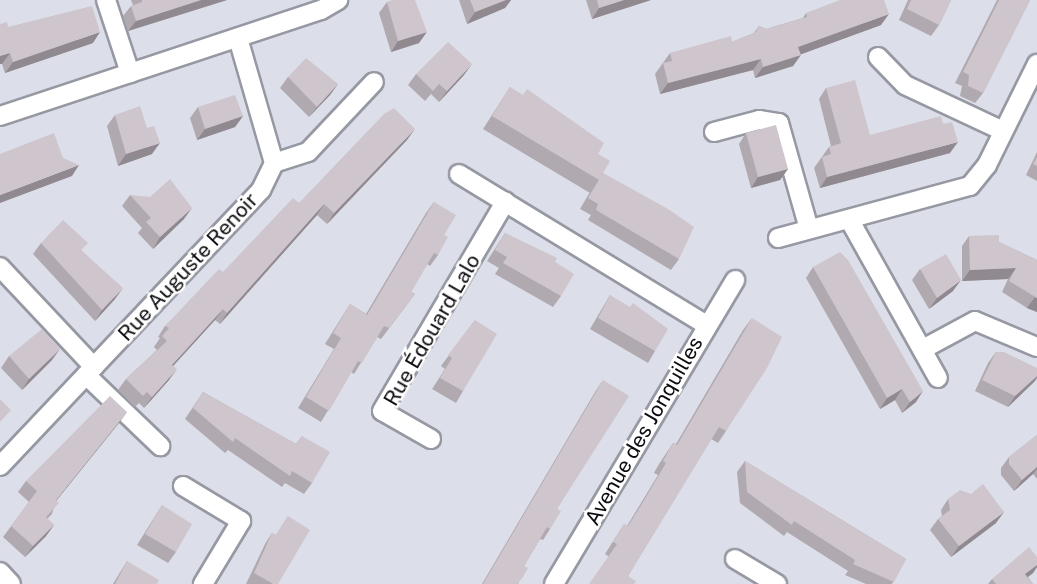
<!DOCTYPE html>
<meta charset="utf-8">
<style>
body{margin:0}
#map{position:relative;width:1037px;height:584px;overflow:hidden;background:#dcdee9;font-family:"Public Sans",sans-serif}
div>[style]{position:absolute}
.roads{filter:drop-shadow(2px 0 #9698a2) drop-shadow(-2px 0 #9698a2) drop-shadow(0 2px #9698a2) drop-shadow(0 -2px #9698a2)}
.street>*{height:18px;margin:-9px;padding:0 9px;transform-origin:9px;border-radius:9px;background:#fff}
.wall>*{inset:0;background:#b1a9b0}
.shaded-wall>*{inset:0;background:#908a90}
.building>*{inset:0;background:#cec5cd}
span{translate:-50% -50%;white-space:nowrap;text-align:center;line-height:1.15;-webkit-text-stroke:5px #fff;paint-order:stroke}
.street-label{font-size:21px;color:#0c0c10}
</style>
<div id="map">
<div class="roads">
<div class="street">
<div style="left:106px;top:0;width:77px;rotate:71.8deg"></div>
<div style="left:238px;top:38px;width:130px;rotate:73.9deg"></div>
<div style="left:878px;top:57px;width:39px;rotate:46deg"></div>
<div style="left:905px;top:85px;width:108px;rotate:25.1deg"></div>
<div style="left:0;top:116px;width:338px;rotate:-18.3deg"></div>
<div style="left:321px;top:10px;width:20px;rotate:-30deg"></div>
<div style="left:714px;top:132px;width:47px;rotate:-14.9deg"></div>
<div style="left:759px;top:120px;width:20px;rotate:9deg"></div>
<div style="left:779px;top:123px;width:110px;rotate:74.2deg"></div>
<div style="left:459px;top:174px;width:289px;rotate:31.4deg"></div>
<div style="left:849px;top:219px;width:182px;rotate:60.8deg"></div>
<div style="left:778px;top:238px;width:199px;rotate:-15.2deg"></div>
<div style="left:970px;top:186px;width:27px;rotate:-51deg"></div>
<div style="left:987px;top:165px;width:113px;rotate:-63.7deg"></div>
<div style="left:0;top:267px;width:137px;rotate:46.8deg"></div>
<div style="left:923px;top:349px;width:59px;rotate:-28.3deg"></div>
<div style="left:975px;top:321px;width:67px;rotate:22.8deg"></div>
<div style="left:86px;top:375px;width:103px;rotate:43.8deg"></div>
<div style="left:431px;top:439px;width:56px;rotate:-150.3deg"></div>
<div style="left:382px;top:411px;width:243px;rotate:-59.5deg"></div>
<div style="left:0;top:466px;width:380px;rotate:-46.6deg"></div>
<div style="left:261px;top:190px;width:30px;rotate:-64deg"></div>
<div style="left:274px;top:163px;width:36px;rotate:-18deg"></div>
<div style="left:308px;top:152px;width:96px;rotate:-46.7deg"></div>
<div style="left:183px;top:486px;width:68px;rotate:31.1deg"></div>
<div style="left:241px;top:521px;width:74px;rotate:121.1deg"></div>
<div style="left:735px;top:559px;width:49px;rotate:30.8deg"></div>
<div style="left:0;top:572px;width:16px;rotate:47deg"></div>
<div style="left:554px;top:584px;width:354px;rotate:-59.2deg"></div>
</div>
</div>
<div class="wall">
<div style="clip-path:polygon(131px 0,227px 0,128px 31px,123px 16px,131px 6px,133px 5px)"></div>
<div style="clip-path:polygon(459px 0,511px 0,505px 8px,467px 24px)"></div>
<div style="clip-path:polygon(586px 0,651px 0,592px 19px)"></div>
<div style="clip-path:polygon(908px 0,951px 0,939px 25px,931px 36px,899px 20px)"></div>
<div style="clip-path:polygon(997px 0,1030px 0,983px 93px,975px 103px,960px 96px,962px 86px,955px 83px)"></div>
<div style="clip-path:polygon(387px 2px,419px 43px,391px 52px,379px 13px)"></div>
<div style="clip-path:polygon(806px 13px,881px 25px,801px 54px,793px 66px,755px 78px,753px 70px,660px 94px,655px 74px,670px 53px,732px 42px,754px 33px,759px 26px,766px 29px,803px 18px)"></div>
<div style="clip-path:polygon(0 24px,8px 27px,93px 43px,5px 73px,2px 64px,0 64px)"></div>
<div style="clip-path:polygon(416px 74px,464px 75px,439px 102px,431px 94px,425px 101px,408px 85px)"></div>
<div style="clip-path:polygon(288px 77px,338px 84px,330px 95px,309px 117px,280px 88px)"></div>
<div style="clip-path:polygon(510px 87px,598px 154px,603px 173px,679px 259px,671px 270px,588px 220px,591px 215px,580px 209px,590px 192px,590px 193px,483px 129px)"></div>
<div style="clip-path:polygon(826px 88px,870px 135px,950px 153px,820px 188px,814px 168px,829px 147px,831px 146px,819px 99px)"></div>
<div style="clip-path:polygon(198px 107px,243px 116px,235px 127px,197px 140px,190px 118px)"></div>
<div style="clip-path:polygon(115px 115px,152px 154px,118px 166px,107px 126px)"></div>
<div style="clip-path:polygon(746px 133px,788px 169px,780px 180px,751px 188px,739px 144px)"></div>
<div style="clip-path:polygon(407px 140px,327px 224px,317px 215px,220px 324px,215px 320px,173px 366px,169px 380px,144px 408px,139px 403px,135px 407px,118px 390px,126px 379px,157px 350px,154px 347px,160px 338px,158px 337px,165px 326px,299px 203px)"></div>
<div style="clip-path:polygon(1037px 152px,1037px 181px,1026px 175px)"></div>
<div style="clip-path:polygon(130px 195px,184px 219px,153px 249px,138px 233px,142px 228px,122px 206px)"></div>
<div style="clip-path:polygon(434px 202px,444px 235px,438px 255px,430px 266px,427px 264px,411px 292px,415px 294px,381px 339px,377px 337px,354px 374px,351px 372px,321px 422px,298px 408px,334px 349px,325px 344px,350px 304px,366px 314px,426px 213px)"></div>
<div style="clip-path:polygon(505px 233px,555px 262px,561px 296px,553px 307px,495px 274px,499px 268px,487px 261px)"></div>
<div style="clip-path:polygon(969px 236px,999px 242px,1037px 260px,1037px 312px,1027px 308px,1002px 292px,1008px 279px,962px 281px,962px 246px)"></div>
<div style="clip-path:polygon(41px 243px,82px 251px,115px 299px,95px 321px,33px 254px)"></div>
<div style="clip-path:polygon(813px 267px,916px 402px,902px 413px,895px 400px,880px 409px,806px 278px)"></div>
<div style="clip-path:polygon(920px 269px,953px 291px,929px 309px,912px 280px)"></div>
<div style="clip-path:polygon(610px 295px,655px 351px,648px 363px,590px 329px)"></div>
<div style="clip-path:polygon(752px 318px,726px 431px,718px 443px,711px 439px,628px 576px,634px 584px,608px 556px,605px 554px,624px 524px,627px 526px,658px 475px,654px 473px,659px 464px,673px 443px,676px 444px,743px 330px)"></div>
<div style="clip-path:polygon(475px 320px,463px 391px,456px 403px,432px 389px,445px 369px,441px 366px)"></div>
<div style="clip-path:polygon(996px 352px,1035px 381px,1008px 407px,975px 391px,988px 363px)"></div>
<div style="clip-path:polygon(9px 356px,52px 360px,22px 390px,1px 368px)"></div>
<div style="clip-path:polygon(603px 380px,550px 529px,543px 540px,540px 539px,524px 566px,518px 584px,482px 584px,595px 392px)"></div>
<div style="clip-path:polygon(203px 392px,296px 444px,302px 436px,312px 483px,304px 494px,285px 483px,282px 487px,228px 450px,225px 453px,185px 419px)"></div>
<div style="clip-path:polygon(127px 412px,56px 500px,52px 514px,47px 519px,54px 525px,46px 536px,25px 557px,3px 537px,29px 502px,18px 492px,26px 481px)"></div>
<div style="clip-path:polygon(1037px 435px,1037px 479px,1033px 474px,1014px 491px,1001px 475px,1001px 468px,1009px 457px)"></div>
<div style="clip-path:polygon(745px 461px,906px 559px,892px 584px,866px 584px,845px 575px,848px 571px,787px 532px,784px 536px,740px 503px,737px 472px)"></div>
<div style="clip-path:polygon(971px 494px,996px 523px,951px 557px,930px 530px,938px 519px,942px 516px,941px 510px,948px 499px)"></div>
<div style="clip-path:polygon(162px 505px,176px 552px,168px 563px,137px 545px)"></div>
<div style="clip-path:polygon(288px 516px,278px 584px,246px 584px,265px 544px,272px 533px,276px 535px)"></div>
<div style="clip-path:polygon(1037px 557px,1037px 567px,1033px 573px,1028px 577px,1033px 584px,988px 584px,992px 579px)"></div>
<div style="clip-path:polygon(127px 561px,157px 584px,113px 584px)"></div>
</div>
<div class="shaded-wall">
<div style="clip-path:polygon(201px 0,227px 0,128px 31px,136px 21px)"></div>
<div style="clip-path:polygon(506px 0,511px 0,505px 8px,467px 24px,475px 12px)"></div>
<div style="clip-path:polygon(624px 0,651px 0,592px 19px,599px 8px)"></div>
<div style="clip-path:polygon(889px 14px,881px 25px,791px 58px,798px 47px)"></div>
<div style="clip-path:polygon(100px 32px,93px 43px,5px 73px,13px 62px)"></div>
<div style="clip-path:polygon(427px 32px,419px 43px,391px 52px,398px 41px)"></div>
<div style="clip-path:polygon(10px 53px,2px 64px,0 64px,0 56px)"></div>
<div style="clip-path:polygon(801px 55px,793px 66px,755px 78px,763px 67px)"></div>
<div style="clip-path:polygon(761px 59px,753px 70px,660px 94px,668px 83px)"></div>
<div style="clip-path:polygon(472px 64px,464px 75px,439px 102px,447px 91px)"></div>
<div style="clip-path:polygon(338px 84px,330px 95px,309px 117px,317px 107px)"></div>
<div style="clip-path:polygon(243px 116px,235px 127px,197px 140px,205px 129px)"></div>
<div style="clip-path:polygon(415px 129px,407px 140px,327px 224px,334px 213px)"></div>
<div style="clip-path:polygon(958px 142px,950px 153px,820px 188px,827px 177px)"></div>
<div style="clip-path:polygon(160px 143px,152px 154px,118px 166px,126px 154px)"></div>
<div style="clip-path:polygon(79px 165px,72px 176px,0 203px,0 195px)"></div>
<div style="clip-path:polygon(788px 169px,780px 180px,751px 188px,758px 177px)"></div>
<div style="clip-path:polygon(324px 204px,317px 215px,220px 324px,227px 313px)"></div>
<div style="clip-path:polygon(192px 208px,184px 219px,153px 249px,160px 237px)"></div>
<div style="clip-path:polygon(1016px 268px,1008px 279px,962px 281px,970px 270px)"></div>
<div style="clip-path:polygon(961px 280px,953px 291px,929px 309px,937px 298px)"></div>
<div style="clip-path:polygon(123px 288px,115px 299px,95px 321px,102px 310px)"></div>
<div style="clip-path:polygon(1035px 297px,1037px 298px,1037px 312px,1027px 308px)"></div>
<div style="clip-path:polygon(223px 309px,215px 320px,164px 376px,172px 365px)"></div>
<div style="clip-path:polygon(60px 349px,52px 360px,22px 390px,29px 379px)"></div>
<div style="clip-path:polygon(177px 369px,169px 380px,144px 408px,152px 397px)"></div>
<div style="clip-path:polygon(1037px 376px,1037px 378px,1035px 381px,1008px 407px,1015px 396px)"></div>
<div style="clip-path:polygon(902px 389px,895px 400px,880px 409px,887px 398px)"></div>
<div style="clip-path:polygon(923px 391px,916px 402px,902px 413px,910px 402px)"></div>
<div style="clip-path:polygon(127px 412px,119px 423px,48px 511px,56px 500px)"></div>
<div style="clip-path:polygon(1037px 467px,1037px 469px,1033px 474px,1014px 491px,1022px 480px)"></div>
<div style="clip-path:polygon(1004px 512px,996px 523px,951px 557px,959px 546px)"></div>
<div style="clip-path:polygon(54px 525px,46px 536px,25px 557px,33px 546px)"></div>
<div style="clip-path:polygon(1037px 565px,1037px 567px,1033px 573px,1019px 584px,1025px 574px)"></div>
</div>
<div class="building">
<div style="clip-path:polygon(142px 0,201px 0,136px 21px,131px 6px,142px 2px)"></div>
<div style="clip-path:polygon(392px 0,415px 0,427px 32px,398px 41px,387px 2px)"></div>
<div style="clip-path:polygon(470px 0,506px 0,475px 12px)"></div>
<div style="clip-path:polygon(597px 0,624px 0,599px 8px)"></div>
<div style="clip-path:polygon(840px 0,884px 0,889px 14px,798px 47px,801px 55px,763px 67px,761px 59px,668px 83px,663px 63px,672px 61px,670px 53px,731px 36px,732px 42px,756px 32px,759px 26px,766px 29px,807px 17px,806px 13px)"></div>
<div style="clip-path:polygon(911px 0,951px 0,939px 25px,907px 9px)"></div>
<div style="clip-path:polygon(999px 0,1030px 0,983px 93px,968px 86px,969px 75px,963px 72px)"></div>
<div style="clip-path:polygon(92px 6px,100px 32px,13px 62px,10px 53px,0 56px,0 24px,7px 22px,8px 27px)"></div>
<div style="clip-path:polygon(448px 42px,472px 64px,447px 91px,439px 84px,433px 91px,416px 74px)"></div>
<div style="clip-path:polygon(306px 58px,338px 84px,317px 107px,288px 77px)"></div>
<div style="clip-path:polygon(855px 80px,870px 135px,941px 116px,943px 124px,952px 122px,958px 142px,827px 177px,822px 157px,831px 154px,829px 147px,841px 143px,826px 88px)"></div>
<div style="clip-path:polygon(510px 87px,523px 95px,527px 89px,604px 143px,598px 154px,610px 161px,599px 180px,492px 116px)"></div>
<div style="clip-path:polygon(235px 95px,243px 116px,205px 129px,198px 107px)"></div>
<div style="clip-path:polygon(140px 106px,147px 128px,154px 126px,160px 143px,126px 154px,115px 115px)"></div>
<div style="clip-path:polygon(394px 108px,415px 129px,334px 213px,324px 204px,227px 313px,223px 309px,172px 365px,177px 369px,152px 397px,147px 392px,143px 396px,126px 379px,167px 341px,162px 336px,169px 328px,165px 326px,219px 269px,223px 272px,293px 198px,299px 203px,384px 114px)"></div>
<div style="clip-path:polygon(776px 125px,788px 169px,758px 177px,746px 133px)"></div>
<div style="clip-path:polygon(54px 133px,63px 158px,79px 165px,0 195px,0 154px)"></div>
<div style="clip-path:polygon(1037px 157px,1037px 166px,1033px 164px)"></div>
<div style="clip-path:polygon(603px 173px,668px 209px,694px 227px,679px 259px,596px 210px,598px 204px,588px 198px)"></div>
<div style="clip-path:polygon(170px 179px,192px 208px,160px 237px,146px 222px,151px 218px,130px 195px,150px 197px)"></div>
<div style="clip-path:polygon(434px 202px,456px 215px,444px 235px,448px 237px,438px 255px,434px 253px,411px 292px,415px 294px,389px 328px,384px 326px,362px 363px,358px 361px,329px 411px,306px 397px,341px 338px,333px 333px,350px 304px,367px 315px)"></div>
<div style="clip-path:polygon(63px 220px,88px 243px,81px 250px,123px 288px,102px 310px,41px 243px)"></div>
<div style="clip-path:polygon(505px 233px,557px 258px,555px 262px,574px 274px,561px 296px,503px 263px,507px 257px,495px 250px)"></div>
<div style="clip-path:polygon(999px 235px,999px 242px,1037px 260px,1037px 298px,1009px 281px,1016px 268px,970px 270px,969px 236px)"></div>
<div style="clip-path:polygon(840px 252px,848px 260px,923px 391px,910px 402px,902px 389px,887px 398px,813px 267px)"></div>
<div style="clip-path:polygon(946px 254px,961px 280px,937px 298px,920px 269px)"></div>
<div style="clip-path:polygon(610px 295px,630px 307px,633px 303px,668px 329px,655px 351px,598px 318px)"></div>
<div style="clip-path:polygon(752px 318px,782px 337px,767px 368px,726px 431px,719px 427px,628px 576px,636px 581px,634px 584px,589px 584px,617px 544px,613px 542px,624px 524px,628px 526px,640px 507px,666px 463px,663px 461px,673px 443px,677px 445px)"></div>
<div style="clip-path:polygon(475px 320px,497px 334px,463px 391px,440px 378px,452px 358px,448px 355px)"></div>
<div style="clip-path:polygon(42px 329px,60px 349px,29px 379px,9px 356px)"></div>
<div style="clip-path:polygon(996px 352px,1004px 352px,1037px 368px,1037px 376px,1015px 396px,982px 380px)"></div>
<div style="clip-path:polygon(603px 380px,629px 396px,557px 509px,561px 511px,550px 529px,547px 527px,524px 566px,528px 568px,523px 577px,517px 584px,483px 584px)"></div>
<div style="clip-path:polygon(203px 392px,296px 444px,302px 436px,330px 452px,312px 483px,292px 471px,290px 476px,235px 438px,233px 442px,193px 408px)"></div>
<div style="clip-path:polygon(110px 396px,127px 412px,56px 500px,59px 503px,46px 517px,54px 525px,33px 546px,11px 526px,37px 491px,26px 481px)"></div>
<div style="clip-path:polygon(0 399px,11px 410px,0 422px)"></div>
<div style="clip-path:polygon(1037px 435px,1037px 467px,1022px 480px,1009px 464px,1009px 457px)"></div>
<div style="clip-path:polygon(745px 461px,906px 559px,894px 582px,853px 564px,855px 560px,794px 521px,792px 525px,747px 492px)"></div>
<div style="clip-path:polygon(983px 484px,1004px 512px,959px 546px,938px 519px,950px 510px,948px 499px,960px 490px,971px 494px)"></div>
<div style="clip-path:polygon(162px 505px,192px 524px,176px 552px,145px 534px)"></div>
<div style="clip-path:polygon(288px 516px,310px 530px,278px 584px,273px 584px,254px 573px,272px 533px,276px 535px)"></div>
<div style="clip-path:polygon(1029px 547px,1037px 557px,1037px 565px,1025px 574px,1033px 584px,996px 584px,992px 579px)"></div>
<div style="clip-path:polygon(127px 561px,159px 580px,157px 584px,115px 584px)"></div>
</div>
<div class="street-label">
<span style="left:188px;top:267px;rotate:-47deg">Rue Auguste Renoir</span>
<span style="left:432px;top:330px;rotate:-60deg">Rue Édouard Lalo</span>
<span style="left:644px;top:431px;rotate:-60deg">Avenue des Jonquilles</span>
</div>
</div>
